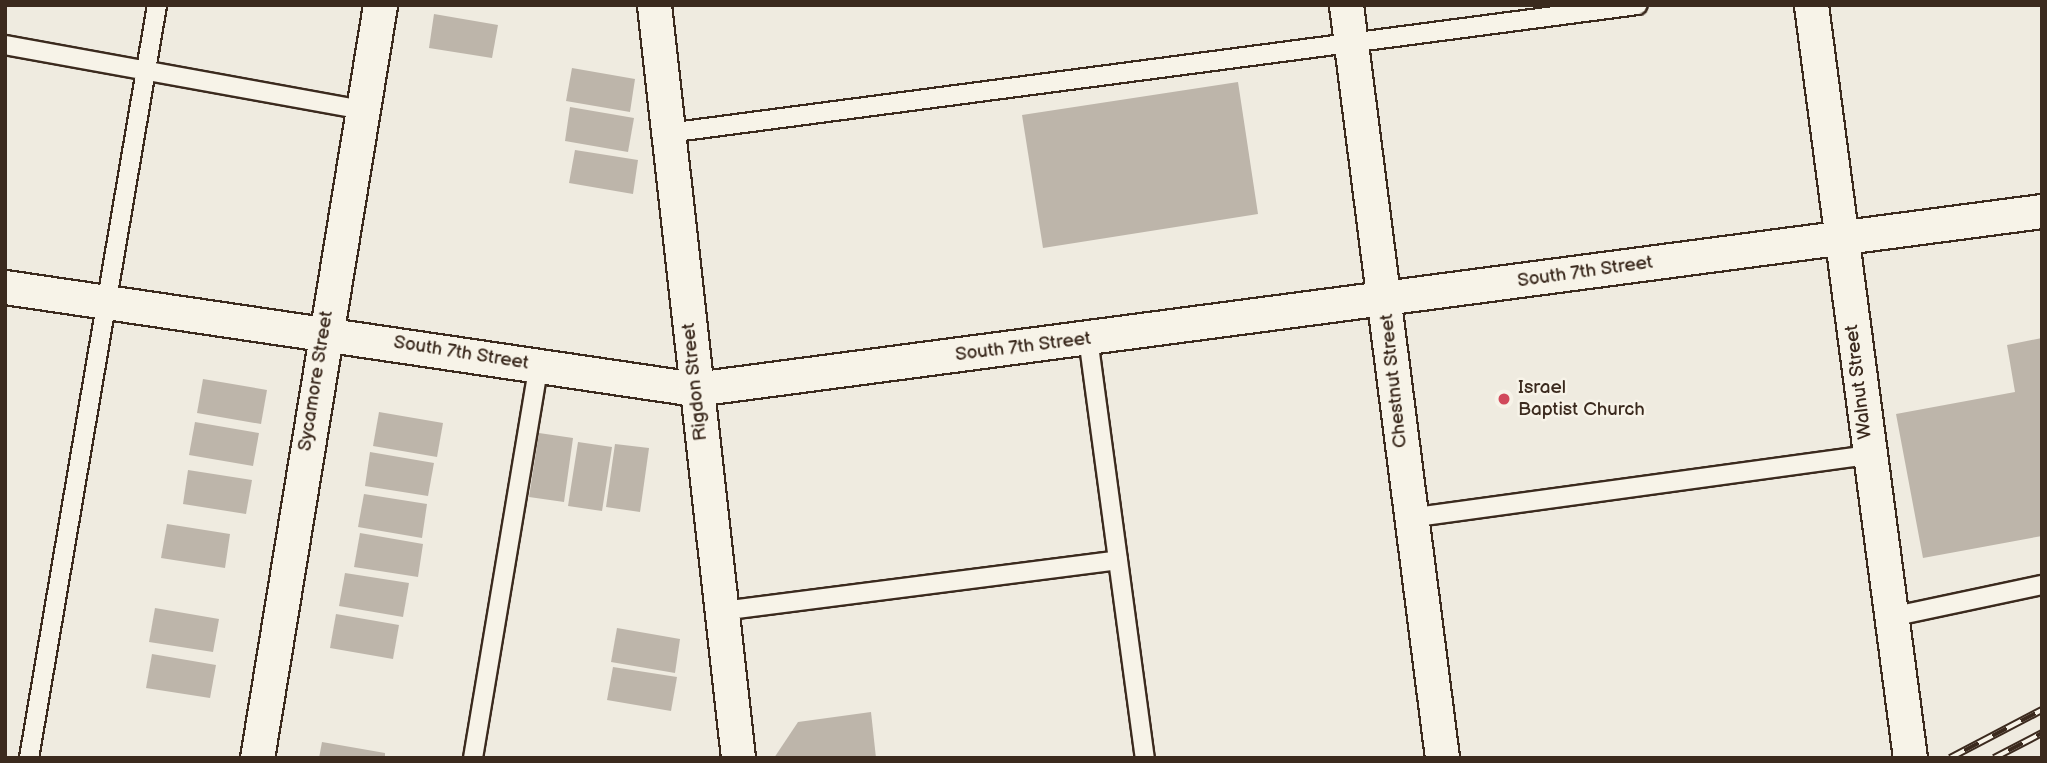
<!DOCTYPE html>
<style>
body{margin:0}
#map{position:relative;width:2047px;height:763px;overflow:hidden;background:#efebe0;font-family:"Balsamiq Sans",sans-serif}
div>[style]{position:absolute}
.building>*{inset:0;background:#bdb5aa}
.roads{filter:drop-shadow(2px 0 #3b2a1e) drop-shadow(-2px 0 #3b2a1e) drop-shadow(0 2px #3b2a1e) drop-shadow(0 -2px #3b2a1e)}
.service>*{height:18px;margin:-9px;padding:0 9px;transform-origin:9px;border-radius:9px;background:#f7f3e8}
.minor>*{height:33px;margin:-16.5px;padding:0 16.5px;transform-origin:16.5px;border-radius:16.5px;background:#f7f3e8}
.rail>*{height:8px;margin-top:-4px;transform-origin:0;background:repeating-linear-gradient(90deg,#f7f3e8 0 16px,#3b2a1e 0 32px);box-sizing:border-box;border-block:2px solid #3b2a1e}
.dots>*{width:19px;height:19px;translate:-50% -50%;box-sizing:border-box;border:4px solid #f7f3e8;border-radius:50%}
span{translate:-50% -50%;white-space:nowrap;text-align:center;line-height:1.15;-webkit-text-stroke:5px #f7f3e8;paint-order:stroke}
.street-label{font-size:19px;color:#3b2a1e}
.poi-label{font-size:19px;color:#3b2a1e}
.left{translate:0 -50%;text-align:left}
.frame{position:absolute;inset:0;border:7px solid #3b2a1e;pointer-events:none}
</style>
<div id="map">
<div class="building">
<div style="clip-path:polygon(434px 14px,498px 25px,492px 58px,429px 48px)"></div>
<div style="clip-path:polygon(572px 68px,635px 79px,630px 112px,566px 101px)"></div>
<div style="clip-path:polygon(1238px 82px,1258px 214px,1043px 248px,1022px 115px)"></div>
<div style="clip-path:polygon(570px 107px,634px 118px,628px 152px,565px 141px)"></div>
<div style="clip-path:polygon(575px 150px,638px 160px,633px 194px,569px 183px)"></div>
<div style="clip-path:polygon(2042px 338px,2042px 536px,1923px 558px,1896px 414px,2015px 392px,2007px 345px)"></div>
<div style="clip-path:polygon(203px 379px,267px 390px,261px 424px,197px 413px)"></div>
<div style="clip-path:polygon(379px 412px,443px 423px,437px 457px,373px 446px)"></div>
<div style="clip-path:polygon(195px 422px,259px 433px,253px 466px,189px 455px)"></div>
<div style="clip-path:polygon(539px 433px,573px 438px,564px 502px,529px 497px)"></div>
<div style="clip-path:polygon(578px 442px,612px 447px,602px 511px,568px 506px)"></div>
<div style="clip-path:polygon(615px 444px,649px 448px,640px 512px,606px 507px)"></div>
<div style="clip-path:polygon(370px 452px,434px 463px,428px 496px,365px 486px)"></div>
<div style="clip-path:polygon(188px 470px,252px 480px,246px 514px,183px 504px)"></div>
<div style="clip-path:polygon(364px 494px,427px 504px,422px 538px,358px 527px)"></div>
<div style="clip-path:polygon(167px 524px,230px 534px,225px 568px,161px 558px)"></div>
<div style="clip-path:polygon(360px 533px,423px 544px,418px 577px,354px 567px)"></div>
<div style="clip-path:polygon(345px 573px,409px 583px,403px 617px,339px 606px)"></div>
<div style="clip-path:polygon(155px 608px,219px 619px,213px 652px,149px 642px)"></div>
<div style="clip-path:polygon(336px 614px,399px 625px,393px 659px,330px 648px)"></div>
<div style="clip-path:polygon(617px 628px,680px 639px,675px 673px,611px 662px)"></div>
<div style="clip-path:polygon(152px 654px,216px 665px,210px 698px,146px 688px)"></div>
<div style="clip-path:polygon(613px 667px,677px 677px,671px 711px,607px 700px)"></div>
<div style="clip-path:polygon(871px 712px,876px 758px,774px 758px,798px 722px)"></div>
<div style="clip-path:polygon(322px 742px,385px 753px,385px 758px,319px 758px)"></div>
</div>
<div class="roads">
<div class="service">
<div style="left:5px;top:45px;width:363px;rotate:10.3deg"></div>
<div style="left:668px;top:133px;width:978px;rotate:-7.52deg"></div>
<div style="left:1088px;top:338px;width:424px;rotate:82.3deg"></div>
<div style="left:1409px;top:518px;width:463px;rotate:-7.8deg"></div>
<div style="left:722px;top:611px;width:399px;rotate:-7.3deg"></div>
<div style="left:1891px;top:617px;width:154px;rotate:-12deg"></div>
<div style="left:29px;top:758px;width:764px;rotate:-80.35deg"></div>
<div style="left:473px;top:758px;width:399px;rotate:-80.5deg"></div>
</div>
<div class="minor">
<div style="left:654px;top:5px;width:758px;rotate:83.63deg"></div>
<div style="left:1346px;top:5px;width:759px;rotate:82.73deg"></div>
<div style="left:1811px;top:5px;width:759px;rotate:82.51deg"></div>
<div style="left:5px;top:287px;width:697px;rotate:8.41deg"></div>
<div style="left:695px;top:389px;width:1359px;rotate:-7.53deg"></div>
<div style="left:257px;top:758px;width:763px;rotate:-80.72deg"></div>
</div>
</div>
<div class="rail">
<div style="left:1950px;top:758px;width:104px;rotate:-27.6deg"></div>
<div style="left:1994px;top:758px;width:54px;rotate:-27.5deg"></div>
</div>
<div class="dots">
<div style="left:1504px;top:399px;background:#d1495b"></div>
</div>
<div class="street-label">
<span style="left:1585px;top:272px;rotate:-8deg">South 7th Street</span>
<span style="left:1023px;top:347px;rotate:-7deg">South 7th Street</span>
<span style="left:461px;top:353px;rotate:9deg">South 7th Street</span>
<span style="left:316px;top:381px;rotate:-81deg">Sycamore Street</span>
<span style="left:1394px;top:381px;rotate:-96deg">Chestnut Street</span>
<span style="left:695px;top:382px;rotate:-96deg">Rigdon Street</span>
<span style="left:1859px;top:382px;rotate:-97deg">Walnut Street</span>
</div>
<div class="poi-label">
<span class="left" style="left:1518px;top:399px">Israel<br>Baptist Church</span>
</div>
<div class="frame"></div>
</div>
